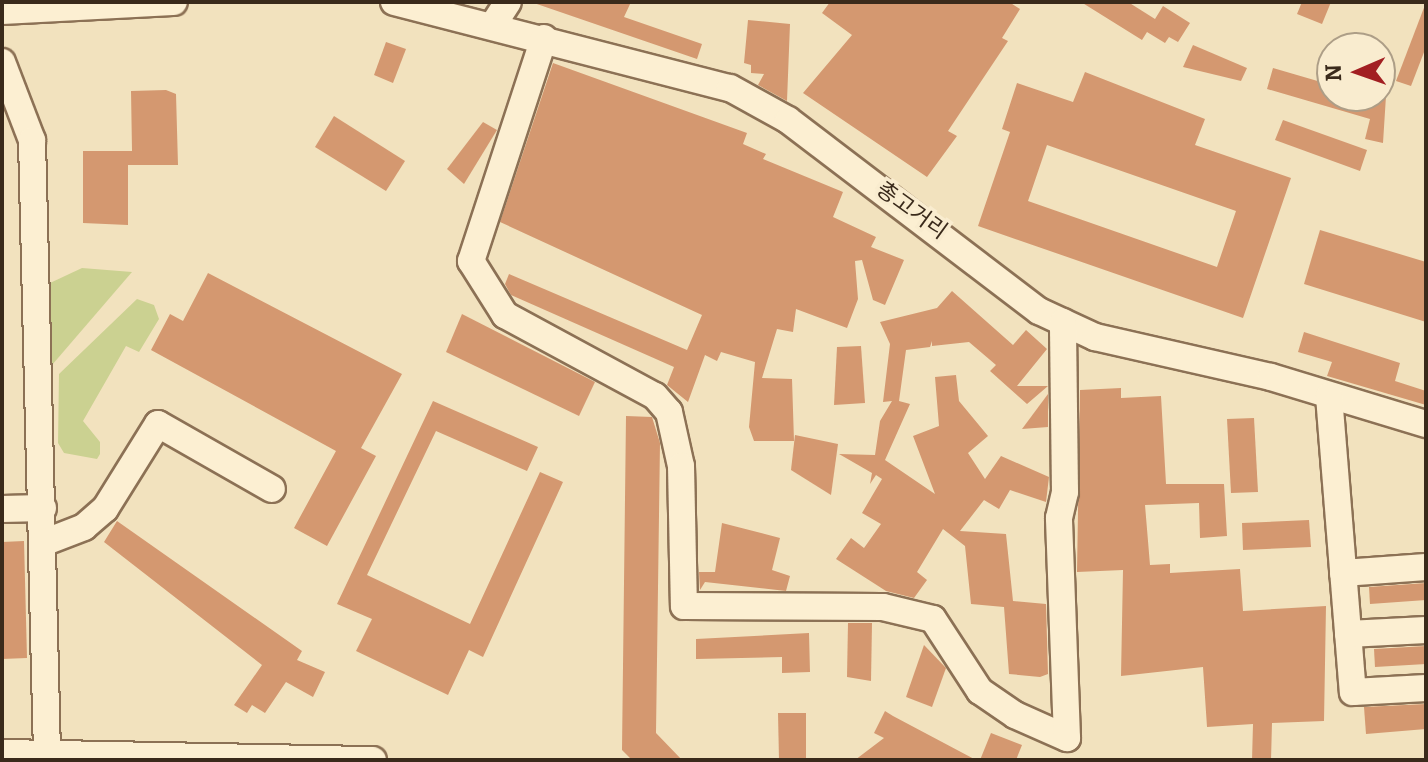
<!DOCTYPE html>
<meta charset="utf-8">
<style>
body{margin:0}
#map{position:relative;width:1428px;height:762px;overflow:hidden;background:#f2e2be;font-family:Bitter,"Noto Sans KR",serif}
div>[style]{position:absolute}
.green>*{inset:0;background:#cbd191}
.building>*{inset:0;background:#d49870}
.roads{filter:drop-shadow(2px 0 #8c7155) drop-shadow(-2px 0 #8c7155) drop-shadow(0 2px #8c7155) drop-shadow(0 -2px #8c7155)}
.minor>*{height:26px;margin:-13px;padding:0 13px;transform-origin:13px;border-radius:13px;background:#fcefd2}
span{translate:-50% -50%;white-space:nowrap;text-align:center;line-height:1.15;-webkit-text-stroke:7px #f9eccf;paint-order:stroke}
.street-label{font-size:22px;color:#3a2a1b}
.frame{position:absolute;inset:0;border:4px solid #3a2a1b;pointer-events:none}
.north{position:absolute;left:1316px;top:32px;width:80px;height:80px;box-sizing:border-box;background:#f9eccf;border:2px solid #ad9e87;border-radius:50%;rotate:268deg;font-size:22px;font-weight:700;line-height:32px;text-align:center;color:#3a2a1b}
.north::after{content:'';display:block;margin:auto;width:28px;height:36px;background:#a21f22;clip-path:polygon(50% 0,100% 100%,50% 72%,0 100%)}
</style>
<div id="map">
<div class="green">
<div style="clip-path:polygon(82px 268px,132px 272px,52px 365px,50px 283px)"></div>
<div style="clip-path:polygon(137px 299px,154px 305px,159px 319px,139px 352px,126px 346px,83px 421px,100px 442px,100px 454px,97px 459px,64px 453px,58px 443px,59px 374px)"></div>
</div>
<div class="building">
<div style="clip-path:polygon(531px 2px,631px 2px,624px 17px,702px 44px,697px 59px)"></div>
<div style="clip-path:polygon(830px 2px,1009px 2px,1020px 9px,1002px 38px,1008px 41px,948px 131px,957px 136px,927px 177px,803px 93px,852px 35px,822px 13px)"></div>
<div style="clip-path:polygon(1081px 2px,1128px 2px,1155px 19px,1163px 6px,1190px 23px,1178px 42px,1169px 37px,1165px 43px,1147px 32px,1142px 40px)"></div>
<div style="clip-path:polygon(1302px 2px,1331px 2px,1322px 24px,1297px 14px)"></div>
<div style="clip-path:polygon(1425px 5px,1426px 47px,1411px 86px,1396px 81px)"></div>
<div style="clip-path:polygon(748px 20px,790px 24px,787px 101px,758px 85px,764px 74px,751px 73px,751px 65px,744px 63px)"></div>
<div style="clip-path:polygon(386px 42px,406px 49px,393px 83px,374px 75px)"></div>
<div style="clip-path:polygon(1193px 45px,1247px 68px,1241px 81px,1183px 67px)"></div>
<div style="clip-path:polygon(1328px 56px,1332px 96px,1386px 96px,1383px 143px,1365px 139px,1370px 119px,1267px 89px,1273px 68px,1321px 82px)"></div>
<div style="clip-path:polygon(553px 63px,747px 133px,743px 144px,766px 154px,763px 159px,843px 192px,833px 217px,876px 237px,871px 247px,904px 260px,885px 305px,873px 300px,862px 260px,855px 261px,858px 299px,847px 328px,796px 309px,793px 332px,777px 329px,762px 378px,792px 379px,794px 441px,754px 441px,749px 427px,755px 362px,721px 352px,717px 361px,705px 355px,688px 402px,667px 385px,674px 367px,511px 295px,505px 284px,509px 274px,687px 350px,702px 315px,500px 222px)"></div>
<div style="clip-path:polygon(evenodd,1085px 72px,1205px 119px,1195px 145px,1291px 178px,1243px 318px,978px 226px,1010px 132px,1002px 129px,1017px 83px,1073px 102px,1085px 72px,1047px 145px,1236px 211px,1217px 267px,1028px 201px,1047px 145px)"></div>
<div style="clip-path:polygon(166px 90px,176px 94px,178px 165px,128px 165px,128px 225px,83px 223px,83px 151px,132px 151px,131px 91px)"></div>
<div style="clip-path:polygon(334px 116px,405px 161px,386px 191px,315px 147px)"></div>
<div style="clip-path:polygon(1283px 120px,1367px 150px,1360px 171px,1275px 140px)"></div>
<div style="clip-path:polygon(483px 122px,497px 130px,464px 184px,447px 169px)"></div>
<div style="clip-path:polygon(1320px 230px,1426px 262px,1426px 322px,1304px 284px)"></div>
<div style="clip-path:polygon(208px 273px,402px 374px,361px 448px,376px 456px,327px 546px,294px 528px,336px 451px,151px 350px,170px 314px,183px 321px)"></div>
<div style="clip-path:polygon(952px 291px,1013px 345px,1026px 330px,1047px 349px,1017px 386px,1048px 386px,1027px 404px,990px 371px,996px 365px,969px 342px,932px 346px,932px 341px,930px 347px,906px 350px,899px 401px,910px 404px,885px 460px,935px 494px,913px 436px,939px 426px,935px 377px,956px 375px,959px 401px,988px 436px,968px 453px,985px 479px,1001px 456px,1049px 477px,1046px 502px,1010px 490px,999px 509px,984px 500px,960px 531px,1006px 534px,1013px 601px,1046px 604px,1048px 674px,1040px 677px,1009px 674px,1004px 607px,971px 604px,965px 546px,943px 529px,917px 572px,927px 580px,914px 598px,886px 591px,836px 559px,851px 538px,864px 548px,881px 524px,862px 513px,882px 479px,876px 475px,870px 484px,872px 473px,839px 454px,875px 455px,880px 421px,892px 401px,883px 402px,890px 344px,880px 322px,937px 308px)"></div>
<div style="clip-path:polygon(462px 314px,595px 382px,579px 416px,446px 352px)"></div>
<div style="clip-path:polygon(1304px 332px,1400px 363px,1395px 381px,1426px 391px,1426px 405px,1327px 376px,1332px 362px,1298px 352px)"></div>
<div style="clip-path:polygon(861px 346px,865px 403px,834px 405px,837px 347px)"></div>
<div style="clip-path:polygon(1121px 388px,1121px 398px,1161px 396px,1166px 484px,1224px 484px,1227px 536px,1200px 538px,1199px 503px,1145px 505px,1150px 565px,1170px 564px,1170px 573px,1240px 569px,1243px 611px,1326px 606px,1324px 721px,1272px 723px,1271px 760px,1252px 760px,1253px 724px,1207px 727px,1203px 667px,1121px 676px,1123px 570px,1077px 572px,1080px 390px)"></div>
<div style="clip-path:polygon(1048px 394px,1048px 427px,1022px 429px)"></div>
<div style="clip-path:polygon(433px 401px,538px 447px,527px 471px,436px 431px,367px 575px,470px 624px,540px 472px,563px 482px,483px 657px,469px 650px,448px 695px,356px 651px,372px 619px,337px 604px)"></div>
<div style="clip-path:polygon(626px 416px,652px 417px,660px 443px,656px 733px,682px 760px,632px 760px,622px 750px)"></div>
<div style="clip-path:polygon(1254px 418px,1258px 492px,1231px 493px,1227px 419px)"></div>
<div style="clip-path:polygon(795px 435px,838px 444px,831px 495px,791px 470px)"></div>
<div style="clip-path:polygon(1309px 520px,1311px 547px,1243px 550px,1242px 523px)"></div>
<div style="clip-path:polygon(117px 521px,302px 651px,297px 660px,325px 672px,313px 697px,286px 682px,265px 713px,252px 705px,247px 713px,234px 705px,262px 665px,104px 542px)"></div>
<div style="clip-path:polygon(722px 523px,780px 538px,772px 570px,790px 576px,786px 591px,705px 582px,700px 590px,699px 572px,715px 572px)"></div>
<div style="clip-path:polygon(24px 541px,27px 658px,2px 659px,2px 542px)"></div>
<div style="clip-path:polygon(1426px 583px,1426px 600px,1370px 604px,1369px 587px)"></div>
<div style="clip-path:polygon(848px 623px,872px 623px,871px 681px,847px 677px)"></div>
<div style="clip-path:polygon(809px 633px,810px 672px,782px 673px,782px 657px,696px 659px,696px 639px)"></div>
<div style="clip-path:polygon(924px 645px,946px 668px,932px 707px,906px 697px)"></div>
<div style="clip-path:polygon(1426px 646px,1426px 664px,1375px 667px,1374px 649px)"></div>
<div style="clip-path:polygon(1426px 704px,1426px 729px,1366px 734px,1364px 707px)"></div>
<div style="clip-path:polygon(885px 711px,893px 716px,976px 760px,855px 760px,884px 738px,874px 733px)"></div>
<div style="clip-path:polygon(778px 713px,806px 713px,806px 760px,779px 760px)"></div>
<div style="clip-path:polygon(991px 733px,1022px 745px,1016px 760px,980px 760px)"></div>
</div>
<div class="roads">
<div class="minor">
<div style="left:394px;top:2px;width:347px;rotate:14.4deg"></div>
<div style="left:730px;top:88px;width:66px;rotate:28.9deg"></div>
<div style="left:788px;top:120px;width:315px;rotate:37.3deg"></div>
<div style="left:1039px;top:311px;width:62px;rotate:24.9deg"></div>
<div style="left:1095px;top:337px;width:180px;rotate:12.8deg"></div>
<div style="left:1271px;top:377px;width:162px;rotate:16.9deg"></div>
<div style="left:2px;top:11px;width:172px;rotate:-3deg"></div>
<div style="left:493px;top:25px;width:27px;rotate:-57deg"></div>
<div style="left:544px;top:38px;width:235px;rotate:108.1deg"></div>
<div style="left:471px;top:261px;width:64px;rotate:57.8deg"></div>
<div style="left:505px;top:315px;width:170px;rotate:28.4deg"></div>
<div style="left:655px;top:396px;width:21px;rotate:49deg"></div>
<div style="left:669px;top:412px;width:55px;rotate:77.5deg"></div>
<div style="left:681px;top:466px;width:140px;rotate:88.8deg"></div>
<div style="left:684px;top:606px;width:199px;rotate:0.3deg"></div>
<div style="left:883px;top:607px;width:51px;rotate:13.5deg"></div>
<div style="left:933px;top:619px;width:86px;rotate:56.9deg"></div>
<div style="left:980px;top:691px;width:42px;rotate:34.4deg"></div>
<div style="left:1015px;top:715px;width:57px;rotate:23.9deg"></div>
<div style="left:1067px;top:738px;width:220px;rotate:-92.1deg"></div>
<div style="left:1059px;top:518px;width:27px;rotate:-77deg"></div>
<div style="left:1065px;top:492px;width:170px;rotate:-90.7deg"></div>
<div style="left:2px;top:62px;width:84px;rotate:69deg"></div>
<div style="left:32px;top:140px;width:613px;rotate:88.6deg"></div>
<div style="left:1329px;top:396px;width:297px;rotate:85.4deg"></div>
<div style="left:1353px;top:692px;width:73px;rotate:-3.1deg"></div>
<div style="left:2px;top:509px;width:41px;rotate:-1.4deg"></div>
<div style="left:43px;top:543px;width:44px;rotate:-21.3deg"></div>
<div style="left:84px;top:527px;width:28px;rotate:-41deg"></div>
<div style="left:105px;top:509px;width:100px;rotate:-58.1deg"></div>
<div style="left:158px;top:424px;width:131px;rotate:29.7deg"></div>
<div style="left:1343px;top:573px;width:83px;rotate:-4.1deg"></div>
<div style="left:1348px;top:634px;width:78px;rotate:-2.9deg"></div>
<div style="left:2px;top:753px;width:371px;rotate:1.1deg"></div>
</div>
</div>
<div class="street-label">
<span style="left:912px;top:210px;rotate:36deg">총고거리</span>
</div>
<div class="frame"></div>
<div class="north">N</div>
</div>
